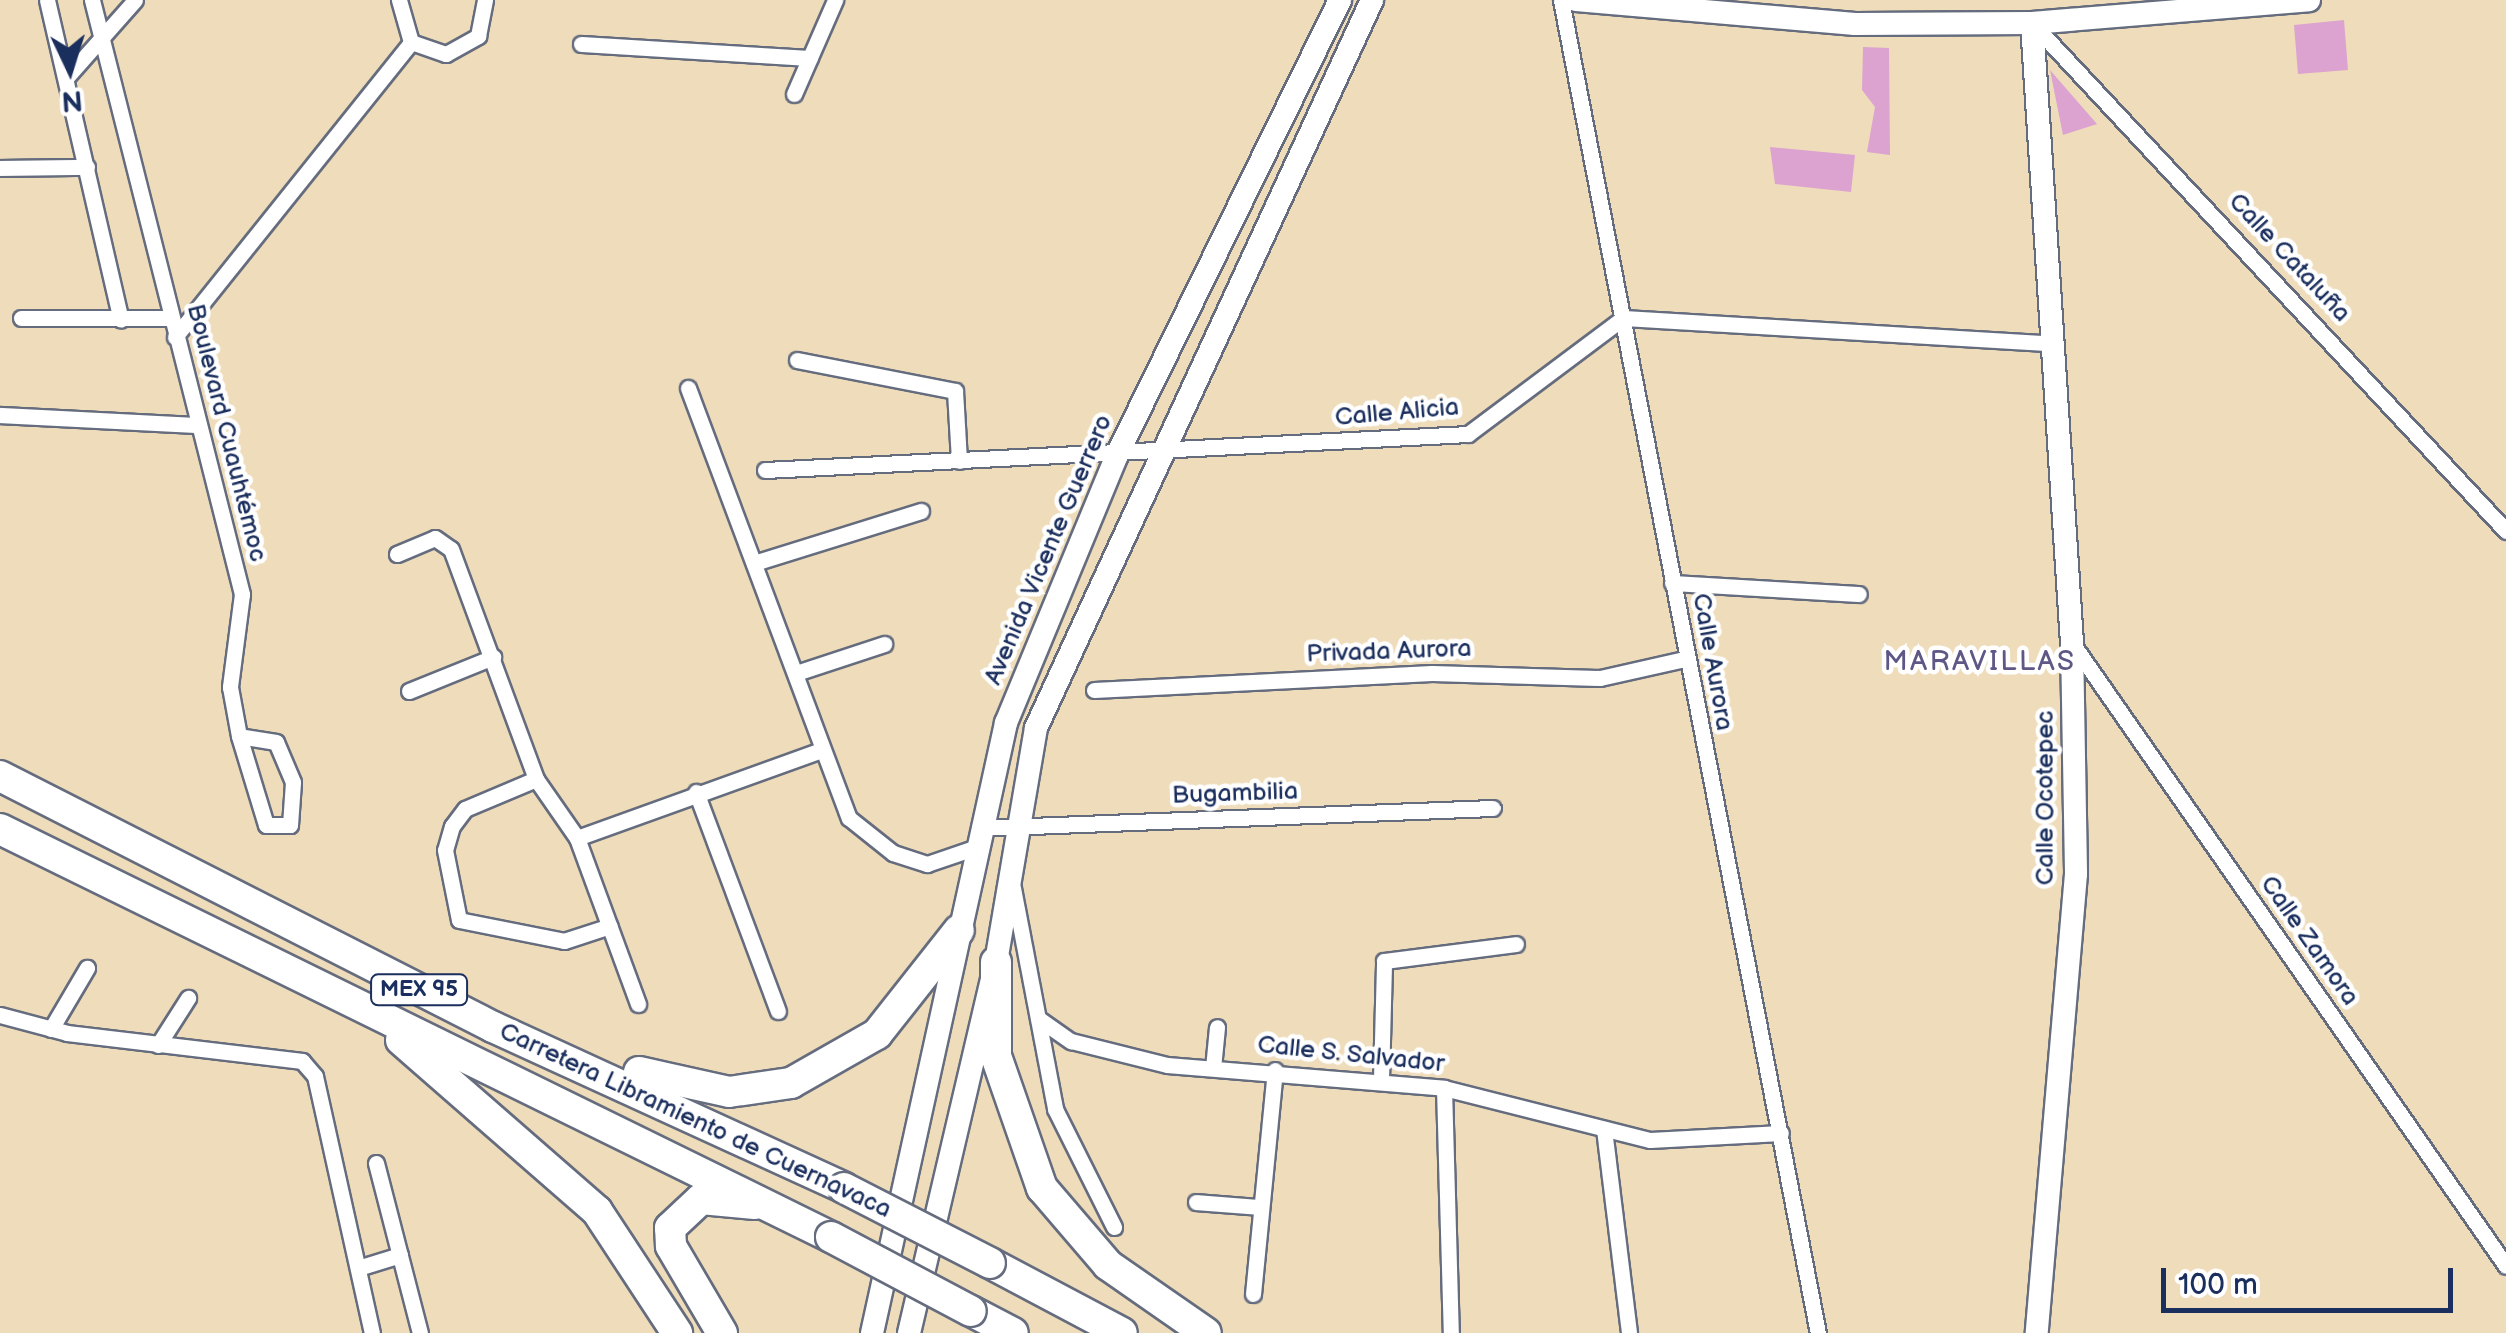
<!DOCTYPE html>
<meta charset="utf-8">
<style>
body{margin:0}
#map{position:relative;width:2506px;height:1333px;overflow:hidden;background:#eedcba;font-family:"Balsamiq Sans",sans-serif}
div>[style]{position:absolute}
.building>*{inset:0;background:#dca3d0}
.roads{filter:drop-shadow(2px 0 #656c7e) drop-shadow(-2px 0 #656c7e) drop-shadow(0 2px #656c7e) drop-shadow(0 -2px #656c7e)}
.street>*{height:15px;margin:-7.5px;padding:0 7.5px;transform-origin:7.5px;border-radius:7.5px;background:#fff}
.secondary>*{height:22px;margin:-11px;padding:0 11px;transform-origin:11px;border-radius:11px;background:#fff}
.highway>*{height:30px;margin:-15px;padding:0 15px;transform-origin:15px;border-radius:15px;background:#fff}
.bridges{filter:drop-shadow(2px 0 #656c7e) drop-shadow(-2px 0 #656c7e) drop-shadow(0 2px #656c7e) drop-shadow(0 -2px #656c7e)}
.highway-bridge>*{height:30px;margin:-15px;padding:0 15px;transform-origin:15px;border-radius:15px;background:#fff}
span{translate:-50% -50%;white-space:nowrap;text-align:center;line-height:1.15;-webkit-text-stroke:9px #fff;paint-order:stroke}
.shield-label span{padding:2px 8px;background:#fff;border:2px solid;border-radius:8px;-webkit-text-stroke-width:0}
.shield-label{font-size:22px;color:#1b2f5e;font-weight:700}
.street-label{font-size:25px;color:#1b2f5e}
.neighbourhood-label{font-size:28px;color:#5f5886;letter-spacing:2.5px}
.north{position:absolute;left:20px;top:20px;width:100px;height:100px;-webkit-text-stroke:8px #fff;paint-order:stroke;rotate:176deg;font-size:28px;font-weight:700;line-height:40px;text-align:center;color:#1b2f5e}
.north::after{content:'';display:block;margin:auto;width:35px;height:45px;background:#1b2f5e;clip-path:polygon(50% 0,100% 100%,50% 72%,0 100%)}
.scale{position:absolute;left:2161px;top:1268px;width:292px;height:45px;box-sizing:border-box;border:5px solid #1b2f5e;border-top:0;padding-left:12px;font-size:30px;line-height:35px;white-space:nowrap;color:#1b2f5e;-webkit-text-stroke:8px #fff;paint-order:stroke}
</style>
<div id="map">
<div class="building">
<div style="clip-path:polygon(2344px 20px,2348px 70px,2298px 74px,2294px 25px)"></div>
<div style="clip-path:polygon(1863px 47px,1889px 48px,1890px 155px,1867px 152px,1875px 107px,1862px 90px)"></div>
<div style="clip-path:polygon(2050px 70px,2097px 124px,2063px 135px)"></div>
<div style="clip-path:polygon(1770px 147px,1855px 155px,1851px 192px,1775px 184px)"></div>
</div>
<div class="roads">
<div class="street">
<div style="left:47px;top:0;width:328px;rotate:77deg"></div>
<div style="left:92px;top:0;width:613px;rotate:75.83deg"></div>
<div style="left:242px;top:594px;width:94px;rotate:97.4deg"></div>
<div style="left:230px;top:687px;width:50px;rotate:79.6deg"></div>
<div style="left:239px;top:736px;width:93px;rotate:73.1deg"></div>
<div style="left:266px;top:825px;width:24px"></div>
<div style="left:290px;top:825px;width:43px;rotate:-86deg"></div>
<div style="left:293px;top:782px;width:43px;rotate:-113deg"></div>
<div style="left:276px;top:742px;width:37px;rotate:-171deg"></div>
<div style="left:399px;top:0;width:44px;rotate:74.1deg"></div>
<div style="left:411px;top:42px;width:37px;rotate:19deg"></div>
<div style="left:446px;top:54px;width:37px;rotate:-29deg"></div>
<div style="left:478px;top:36px;width:37px;rotate:-79deg"></div>
<div style="left:1561px;top:0;width:1358px;rotate:79.09deg"></div>
<div style="left:2032px;top:23px;width:695px;rotate:46.98deg"></div>
<div style="left:581px;top:44px;width:229px;rotate:3.5deg"></div>
<div style="left:66px;top:78px;width:104px;rotate:-48.5deg"></div>
<div style="left:794px;top:94px;width:103px;rotate:-66.4deg"></div>
<div style="left:0;top:168px;width:87px;rotate:-0.7deg"></div>
<div style="left:21px;top:318px;width:150px"></div>
<div style="left:175px;top:337px;width:378px;rotate:-51.3deg"></div>
<div style="left:797px;top:360px;width:161px;rotate:11.1deg"></div>
<div style="left:955px;top:391px;width:70px;rotate:86.7deg"></div>
<div style="left:688px;top:388px;width:459px;rotate:69.5deg"></div>
<div style="left:849px;top:818px;width:56px;rotate:38.5deg"></div>
<div style="left:893px;top:853px;width:36px;rotate:18deg"></div>
<div style="left:927px;top:864px;width:50px;rotate:-18.8deg"></div>
<div style="left:0;top:415px;width:198px;rotate:2.9deg"></div>
<div style="left:765px;top:470px;width:704px;rotate:-2.93deg"></div>
<div style="left:1468px;top:434px;width:194px;rotate:-36.8deg"></div>
<div style="left:1623px;top:318px;width:433px;rotate:3.4deg"></div>
<div style="left:397px;top:554px;width:41px;rotate:-22.8deg"></div>
<div style="left:435px;top:538px;width:19px;rotate:35deg"></div>
<div style="left:451px;top:549px;width:245px;rotate:69.7deg"></div>
<div style="left:536px;top:779px;width:72px;rotate:55.2deg"></div>
<div style="left:577px;top:838px;width:177px;rotate:69.8deg"></div>
<div style="left:754px;top:563px;width:175px;rotate:-17.3deg"></div>
<div style="left:1672px;top:583px;width:187px;rotate:3.4deg"></div>
<div style="left:2072px;top:643px;width:759px;rotate:55.14deg"></div>
<div style="left:796px;top:673px;width:93px;rotate:-18.2deg"></div>
<div style="left:1094px;top:690px;width:338px;rotate:-2.9deg"></div>
<div style="left:1432px;top:673px;width:168px;rotate:1.7deg"></div>
<div style="left:1600px;top:678px;width:86px;rotate:-12.7deg"></div>
<div style="left:409px;top:691px;width:91px;rotate:-22deg"></div>
<div style="left:536px;top:779px;width:77px;rotate:157.1deg"></div>
<div style="left:465px;top:809px;width:21px;rotate:127deg"></div>
<div style="left:452px;top:826px;width:25px;rotate:106deg"></div>
<div style="left:445px;top:850px;width:71px;rotate:78.7deg"></div>
<div style="left:459px;top:920px;width:107px;rotate:11.3deg"></div>
<div style="left:564px;top:941px;width:48px;rotate:-18.1deg"></div>
<div style="left:696px;top:792px;width:234px;rotate:69.5deg"></div>
<div style="left:979px;top:828px;width:514px;rotate:-2.23deg"></div>
<div style="left:577px;top:838px;width:260px;rotate:-19.8deg"></div>
<div style="left:1013px;top:888px;width:225px;rotate:79.2deg"></div>
<div style="left:1055px;top:1109px;width:132px;rotate:63.4deg"></div>
<div style="left:0;top:1015px;width:69px;rotate:15deg"></div>
<div style="left:67px;top:1033px;width:237px;rotate:6.8deg"></div>
<div style="left:302px;top:1061px;width:20px;rotate:49deg"></div>
<div style="left:315px;top:1076px;width:263px;rotate:77.5deg"></div>
<div style="left:1039px;top:1019px;width:39px;rotate:35deg"></div>
<div style="left:1071px;top:1041px;width:99px;rotate:14deg"></div>
<div style="left:1167px;top:1065px;width:278px;rotate:4.7deg"></div>
<div style="left:1444px;top:1088px;width:212px;rotate:14.2deg"></div>
<div style="left:1650px;top:1140px;width:131px;rotate:-3.1deg"></div>
<div style="left:51px;top:1029px;width:71px;rotate:-59.5deg"></div>
<div style="left:158px;top:1045px;width:56px;rotate:-57.4deg"></div>
<div style="left:1213px;top:1068px;width:41px;rotate:-84.4deg"></div>
<div style="left:1381px;top:1079px;width:118px;rotate:-88.5deg"></div>
<div style="left:1384px;top:961px;width:133px;rotate:-7.3deg"></div>
<div style="left:1444px;top:1088px;width:245px;rotate:88.4deg"></div>
<div style="left:1604px;top:1129px;width:206px;rotate:83deg"></div>
<div style="left:376px;top:1163px;width:176px;rotate:75.5deg"></div>
<div style="left:1196px;top:1202px;width:64px;rotate:4.5deg"></div>
<div style="left:358px;top:1268px;width:44px;rotate:-17.2deg"></div>
<div style="left:1253px;top:1294px;width:225px;rotate:-84.4deg"></div>
</div>
<div class="secondary">
<div style="left:1576px;top:0;width:280px;rotate:4.9deg"></div>
<div style="left:1855px;top:24px;width:177px;rotate:-0.3deg"></div>
<div style="left:2032px;top:23px;width:278px;rotate:-4.7deg"></div>
<div style="left:2032px;top:23px;width:621px;rotate:86.31deg"></div>
<div style="left:2072px;top:643px;width:231px;rotate:89deg"></div>
<div style="left:2076px;top:874px;width:461px;rotate:94.9deg"></div>
<div style="left:872px;top:1333px;width:625px;rotate:-77.61deg"></div>
<div style="left:1006px;top:723px;width:290px;rotate:-67.5deg"></div>
<div style="left:1117px;top:455px;width:507px;rotate:-63.89deg"></div>
<div style="left:909px;top:1333px;width:381px;rotate:-76.8deg"></div>
<div style="left:996px;top:962px;width:237px;rotate:-80.3deg"></div>
<div style="left:1036px;top:728px;width:802px;rotate:-65.22deg"></div>
</div>
<div class="highway">
<div style="left:0;top:776px;width:553px;rotate:26.98deg"></div>
<div style="left:493px;top:1027px;width:386px;rotate:24.6deg"></div>
<div style="left:0;top:829px;width:926px;rotate:26.15deg"></div>
<div style="left:996px;top:962px;width:94px;rotate:90deg"></div>
<div style="left:996px;top:1056px;width:140px;rotate:70.8deg"></div>
<div style="left:1042px;top:1188px;width:101px;rotate:49.4deg"></div>
<div style="left:1108px;top:1265px;width:119px;rotate:34.8deg"></div>
<div style="left:401px;top:1040px;width:260px;rotate:41.1deg"></div>
<div style="left:597px;top:1211px;width:146px;rotate:56.7deg"></div>
<div style="left:639px;top:1072px;width:92px;rotate:12.5deg"></div>
<div style="left:729px;top:1092px;width:63px;rotate:-8.3deg"></div>
<div style="left:791px;top:1083px;width:99px;rotate:-29.7deg"></div>
<div style="left:877px;top:1034px;width:132px;rotate:-51.7deg"></div>
<div style="left:990px;top:1263px;width:149px;rotate:27.9deg"></div>
<div style="left:971px;top:1311px;width:47px;rotate:27.6deg"></div>
<div style="left:722px;top:1333px;width:101px;rotate:-120.4deg"></div>
<div style="left:671px;top:1246px;width:18px;rotate:-93deg"></div>
<div style="left:670px;top:1228px;width:42px;rotate:-43.1deg"></div>
<div style="left:701px;top:1199px;width:54px;rotate:5.3deg"></div>
</div>
</div>
<div class="bridges">
<div class="highway-bridge">
<div style="left:844px;top:1188px;width:164px;rotate:27.2deg"></div>
<div style="left:831px;top:1237px;width:158px;rotate:27.9deg"></div>
</div>
</div>
<div class="shield-label">
<span style="left:419px;top:990px">MEX 95</span>
</div>
<div class="street-label">
<span style="left:2289px;top:258px;rotate:47deg">Calle Cataluña</span>
<span style="left:1397px;top:413px;rotate:-5deg">Calle Alicia</span>
<span style="left:226px;top:433px;rotate:76deg">Boulevard Cuauhtémoc</span>
<span style="left:1049px;top:550px;rotate:-67deg">Avenida Vicente Guerrero</span>
<span style="left:1389px;top:652px;rotate:-2deg">Privada Aurora</span>
<span style="left:1712px;top:662px;rotate:80deg">Calle Aurora</span>
<span style="left:1235px;top:794px;rotate:-2deg">Bugambilia</span>
<span style="left:2046px;top:798px;rotate:-90deg">Calle Ocotepec</span>
<span style="left:2309px;top:941px;rotate:55deg">Calle Zamora</span>
<span style="left:1351px;top:1055px;rotate:6deg">Calle S. Salvador</span>
<span style="left:695px;top:1121px;rotate:25deg">Carretera Libramiento de Cuernavaca</span>
</div>
<div class="neighbourhood-label">
<span style="left:1980px;top:662px">MARAVILLAS</span>
</div>
<div class="north">N</div>
<div class="scale">100 m</div>
</div>
